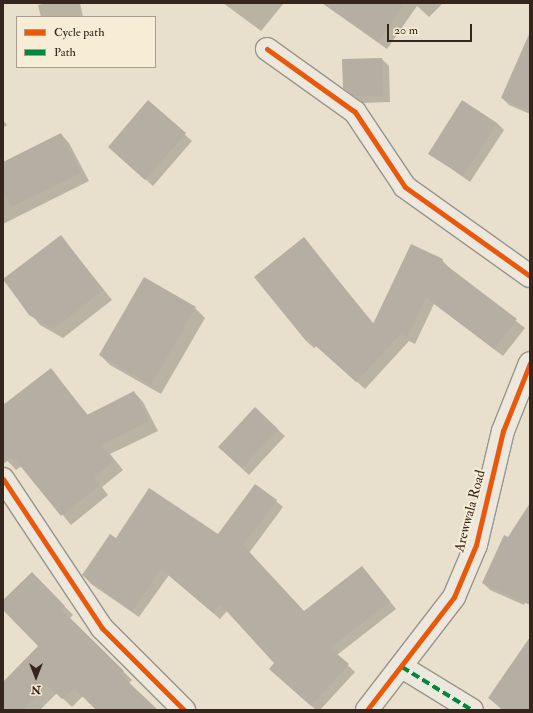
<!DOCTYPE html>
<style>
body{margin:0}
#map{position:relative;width:533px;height:713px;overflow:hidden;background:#e8e0cd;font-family:"IM FELL Double Pica",serif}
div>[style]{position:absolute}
.shadow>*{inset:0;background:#0003}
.building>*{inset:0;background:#b5aea2}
.roads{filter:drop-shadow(1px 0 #9a9488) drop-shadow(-1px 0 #9a9488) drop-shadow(0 1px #9a9488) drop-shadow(0 -1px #9a9488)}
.street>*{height:22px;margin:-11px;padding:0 11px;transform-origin:11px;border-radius:11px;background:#ece8de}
.secondary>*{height:22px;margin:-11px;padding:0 11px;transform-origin:11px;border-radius:11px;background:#ece8de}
.quiet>*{height:4px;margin-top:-2px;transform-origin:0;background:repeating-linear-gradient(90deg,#00873e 0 8px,transparent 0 12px)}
.cycleway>*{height:5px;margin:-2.5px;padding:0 2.5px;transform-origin:2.5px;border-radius:2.5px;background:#e8590c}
span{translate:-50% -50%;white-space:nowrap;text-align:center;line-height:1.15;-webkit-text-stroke:4px #f7edd7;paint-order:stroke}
.street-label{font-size:14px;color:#34251d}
.frame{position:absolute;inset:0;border:4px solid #34251d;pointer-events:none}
.legend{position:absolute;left:16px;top:16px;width:140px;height:52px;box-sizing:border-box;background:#f7edd7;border:1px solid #a99d8d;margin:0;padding:5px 7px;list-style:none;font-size:12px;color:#34251d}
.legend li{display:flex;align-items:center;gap:8px;height:20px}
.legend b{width:20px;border:1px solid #a99d8d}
.north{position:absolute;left:16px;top:657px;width:40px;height:40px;-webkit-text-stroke:3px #f7edd7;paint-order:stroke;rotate:180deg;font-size:11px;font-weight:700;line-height:16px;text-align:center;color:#34251d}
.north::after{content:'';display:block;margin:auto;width:14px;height:18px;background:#34251d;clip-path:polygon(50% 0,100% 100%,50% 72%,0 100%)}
.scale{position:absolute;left:387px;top:24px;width:85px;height:18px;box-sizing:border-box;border:2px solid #34251d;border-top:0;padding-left:5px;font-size:12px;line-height:14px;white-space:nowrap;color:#34251d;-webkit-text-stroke:3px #f7edd7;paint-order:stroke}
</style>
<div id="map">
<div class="shadow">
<div style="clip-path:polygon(47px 3px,80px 3px,83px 17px,41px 17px,38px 5px)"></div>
<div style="clip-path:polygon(223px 3px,284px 3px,261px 31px)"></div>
<div style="clip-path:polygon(322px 3px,443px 3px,429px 17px,417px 6px,387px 49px)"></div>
<div style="clip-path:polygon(382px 59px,389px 66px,390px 102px,362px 103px,344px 87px)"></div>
<div style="clip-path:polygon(530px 73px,530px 114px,509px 105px,502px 98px)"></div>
<div style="clip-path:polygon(148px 102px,192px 141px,153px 186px,109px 147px)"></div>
<div style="clip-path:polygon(3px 120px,7px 125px,3px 128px)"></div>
<div style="clip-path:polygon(497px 123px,504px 130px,470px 182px,429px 153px)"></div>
<div style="clip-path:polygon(61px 134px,69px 143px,89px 181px,3px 224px,3px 163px)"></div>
<div style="clip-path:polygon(61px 236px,112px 300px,63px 338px,40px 325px,3px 280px)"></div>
<div style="clip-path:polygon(304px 239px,374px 324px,442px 260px,450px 269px,525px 328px,503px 356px,434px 304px,415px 344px,409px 341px,365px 389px,317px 346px,314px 348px,306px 341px)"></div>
<div style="clip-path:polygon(195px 308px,205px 318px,161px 394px,110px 365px,100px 355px)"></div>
<div style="clip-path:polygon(51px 370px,88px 415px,134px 392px,143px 402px,158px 431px,110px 454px,123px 470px,102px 487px,108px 495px,71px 525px,22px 466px,16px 470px,3px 456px,3px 406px)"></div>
<div style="clip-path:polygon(255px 409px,285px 436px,249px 475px,226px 454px)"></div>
<div style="clip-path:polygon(276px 501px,283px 507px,249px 553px,304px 613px,368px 574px,396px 609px,337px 655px,355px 672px,320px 710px,316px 710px,278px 676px,276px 663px,227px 611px,220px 619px,169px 575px,139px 617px,91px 584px,83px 575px,116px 540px,219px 536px)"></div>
<div style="clip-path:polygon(530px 505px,530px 593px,524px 605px,490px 590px,483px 583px)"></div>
<div style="clip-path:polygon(32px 573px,73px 615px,69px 619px,132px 680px,129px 683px,157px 710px,98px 710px,83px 696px,72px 707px,57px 693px,40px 710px,3px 710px,3px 683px,40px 646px,3px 609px,3px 601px)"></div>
<div style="clip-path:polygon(530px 639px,530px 710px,502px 710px,489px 698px)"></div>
</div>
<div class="building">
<div style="clip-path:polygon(322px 3px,405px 3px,378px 41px)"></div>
<div style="clip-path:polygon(530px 32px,530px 111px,501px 98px)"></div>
<div style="clip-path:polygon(382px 58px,383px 96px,354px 96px,343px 88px,342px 59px)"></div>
<div style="clip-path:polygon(148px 100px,186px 133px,145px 180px,108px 147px)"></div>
<div style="clip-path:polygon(462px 100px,497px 123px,463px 176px,428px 154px)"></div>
<div style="clip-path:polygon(61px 133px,81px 173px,11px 207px,3px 192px,3px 162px)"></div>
<div style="clip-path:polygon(61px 235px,103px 290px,53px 329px,29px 315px,3px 279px)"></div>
<div style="clip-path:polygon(304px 237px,373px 324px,411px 244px,443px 259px,442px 262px,517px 319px,494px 349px,426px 297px,407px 337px,400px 334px,356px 382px,308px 339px,306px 341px,254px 277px)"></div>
<div style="clip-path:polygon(144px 277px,196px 307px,151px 385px,99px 355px)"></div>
<div style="clip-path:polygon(51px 368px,87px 415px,134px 391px,149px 421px,101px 445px,114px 461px,94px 477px,100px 485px,61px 516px,13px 457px,3px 464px,3px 405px)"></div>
<div style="clip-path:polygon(255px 407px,278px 429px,242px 468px,218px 447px)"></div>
<div style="clip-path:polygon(255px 484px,277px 500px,243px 545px,304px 611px,362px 566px,390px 601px,330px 648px,349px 664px,311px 706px,269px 669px,274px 663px,220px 604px,213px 613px,161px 569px,132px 611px,82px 575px,110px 534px,116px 538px,149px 488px,218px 534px)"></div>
<div style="clip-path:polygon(530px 503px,530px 605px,482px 583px,504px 535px,508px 537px)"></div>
<div style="clip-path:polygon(32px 572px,65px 606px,61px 609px,124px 671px,120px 674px,158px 710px,96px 710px,74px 688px,62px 699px,47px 685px,23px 710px,3px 710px,3px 682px,38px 646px,3px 610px,3px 600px)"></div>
<div style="clip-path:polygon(530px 637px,530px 710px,505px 710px,488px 698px)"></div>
</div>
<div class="roads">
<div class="street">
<div style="left:267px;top:49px;width:108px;rotate:35.6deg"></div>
<div style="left:355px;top:112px;width:90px;rotate:56.3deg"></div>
<div style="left:405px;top:187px;width:153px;rotate:35.5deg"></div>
<div style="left:3px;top:479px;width:179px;rotate:56.4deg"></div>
<div style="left:102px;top:628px;width:116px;rotate:45deg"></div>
<div style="left:402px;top:667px;width:82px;rotate:31.6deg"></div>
</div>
<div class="secondary">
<div style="left:367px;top:710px;width:143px;rotate:-52.4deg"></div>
<div style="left:454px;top:597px;width:56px;rotate:-67.1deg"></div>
<div style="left:476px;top:545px;width:117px;rotate:-76.7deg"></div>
<div style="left:503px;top:431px;width:73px;rotate:-68.3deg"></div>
</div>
</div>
<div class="quiet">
<div style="left:402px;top:667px;width:82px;rotate:31.6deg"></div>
</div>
<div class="cycleway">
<div style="left:267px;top:49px;width:108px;rotate:35.6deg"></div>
<div style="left:355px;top:112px;width:90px;rotate:56.3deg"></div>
<div style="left:405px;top:187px;width:153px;rotate:35.5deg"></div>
<div style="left:3px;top:479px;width:179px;rotate:56.4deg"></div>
<div style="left:102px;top:628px;width:116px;rotate:45deg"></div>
<div style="left:367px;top:710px;width:143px;rotate:-52.4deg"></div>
<div style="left:454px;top:597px;width:56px;rotate:-67.1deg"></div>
<div style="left:476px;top:545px;width:117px;rotate:-76.7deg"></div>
<div style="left:503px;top:431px;width:73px;rotate:-68.3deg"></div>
</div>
<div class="street-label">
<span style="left:470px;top:511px;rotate:-75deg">Arewwala Road</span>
</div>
<div class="frame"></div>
<ul class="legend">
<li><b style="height:5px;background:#e8590c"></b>Cycle path</li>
<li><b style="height:5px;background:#00873e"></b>Path</li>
</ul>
<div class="north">N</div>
<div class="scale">20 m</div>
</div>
